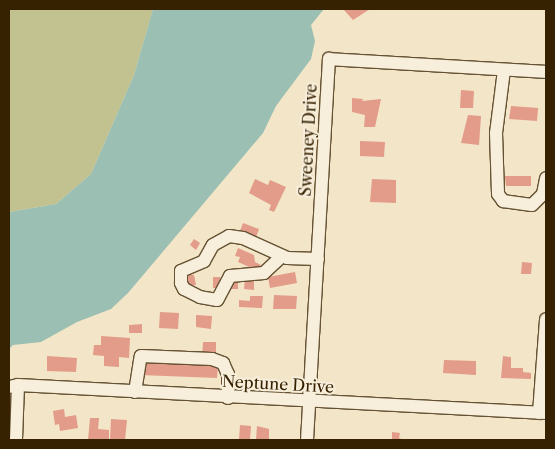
<!DOCTYPE html>
<style>
body{margin:0}
#map{position:relative;width:555px;height:449px;overflow:hidden;background:#f3e5c7;font-family:"Libre Caslon Text",serif}
div>[style]{position:absolute}
.green>*{inset:0;background:#c2c291}
.water>*{inset:0;background:#9bbfb3}
.building>*{inset:0;background:#e39c89}
.roads{filter:drop-shadow(1px 0 #655232) drop-shadow(-1px 0 #655232) drop-shadow(0 1px #655232) drop-shadow(0 -1px #655232)}
.minor>*{height:12px;margin:-6px;padding:0 6px;transform-origin:6px;border-radius:6px;background:#f7eedb}
span{translate:-50% -50%;white-space:nowrap;text-align:center;line-height:1.15;-webkit-text-stroke:4px #f7eedb;paint-order:stroke}
.street-label{font-size:16px;color:#362100}
.frame{position:absolute;inset:0;border:10px solid #362100;pointer-events:none}
</style>
<div id="map">
<div class="green">
<div style="clip-path:polygon(9px 9px,153px 9px,134px 75px,91px 174px,56px 204px,9px 212px)"></div>
</div>
<div class="water">
<div style="clip-path:polygon(153px 9px,324px 9px,311px 25px,315px 41px,311px 59px,276px 106px,263px 133px,128px 293px,111px 309px,77px 322px,41px 342px,13px 345px,9px 349px,9px 212px,56px 204px,91px 174px,134px 75px)"></div>
</div>
<div class="building">
<div style="clip-path:polygon(343px 9px,370px 9px,353px 20px)"></div>
<div style="clip-path:polygon(461px 90px,474px 91px,473px 108px,460px 108px)"></div>
<div style="clip-path:polygon(352px 98px,363px 99px,362px 101px,381px 99px,375px 127px,364px 127px,365px 115px,352px 112px)"></div>
<div style="clip-path:polygon(511px 106px,538px 108px,537px 121px,509px 119px)"></div>
<div style="clip-path:polygon(468px 115px,481px 116px,479px 145px,461px 143px)"></div>
<div style="clip-path:polygon(360px 141px,385px 142px,384px 157px,360px 156px)"></div>
<div style="clip-path:polygon(505px 176px,531px 176px,531px 186px,506px 186px)"></div>
<div style="clip-path:polygon(255px 179px,268px 185px,270px 180px,286px 187px,274px 212px,269px 210px,271px 205px,249px 193px)"></div>
<div style="clip-path:polygon(372px 179px,396px 180px,396px 203px,370px 202px)"></div>
<div style="clip-path:polygon(243px 223px,259px 229px,256px 237px,240px 231px)"></div>
<div style="clip-path:polygon(194px 239px,200px 243px,196px 250px,190px 245px)"></div>
<div style="clip-path:polygon(238px 248px,254px 255px,255px 262px,261px 265px,258px 271px,238px 262px,240px 257px,235px 256px)"></div>
<div style="clip-path:polygon(522px 262px,532px 263px,531px 274px,521px 274px)"></div>
<div style="clip-path:polygon(295px 272px,297px 283px,270px 288px,268px 277px)"></div>
<div style="clip-path:polygon(186px 274px,194px 275px,196px 285px,186px 285px)"></div>
<div style="clip-path:polygon(213px 277px,220px 277px,223px 288px,213px 288px)"></div>
<div style="clip-path:polygon(230px 278px,238px 278px,238px 289px,230px 289px)"></div>
<div style="clip-path:polygon(245px 279px,254px 279px,254px 290px,244px 289px)"></div>
<div style="clip-path:polygon(274px 295px,297px 296px,296px 309px,273px 309px)"></div>
<div style="clip-path:polygon(250px 296px,263px 296px,262px 308px,239px 307px,239px 300px,250px 301px)"></div>
<div style="clip-path:polygon(160px 312px,179px 313px,178px 329px,159px 328px)"></div>
<div style="clip-path:polygon(196px 315px,212px 316px,211px 329px,196px 327px)"></div>
<div style="clip-path:polygon(142px 324px,142px 333px,129px 333px,129px 325px)"></div>
<div style="clip-path:polygon(101px 336px,130px 338px,129px 358px,119px 357px,119px 367px,104px 366px,104px 356px,93px 355px,94px 345px,101px 345px)"></div>
<div style="clip-path:polygon(203px 342px,216px 342px,216px 359px,202px 358px)"></div>
<div style="clip-path:polygon(47px 356px,77px 358px,76px 372px,47px 371px)"></div>
<div style="clip-path:polygon(503px 356px,511px 357px,511px 368px,523px 368px,523px 372px,531px 373px,531px 379px,501px 378px)"></div>
<div style="clip-path:polygon(141px 360px,218px 364px,217px 378px,140px 375px)"></div>
<div style="clip-path:polygon(444px 360px,476px 361px,476px 375px,443px 373px)"></div>
<div style="clip-path:polygon(64px 409px,65px 417px,76px 415px,78px 428px,60px 431px,59px 424px,55px 425px,53px 411px)"></div>
<div style="clip-path:polygon(90px 418px,99px 418px,98px 429px,109px 430px,109px 440px,88px 440px)"></div>
<div style="clip-path:polygon(111px 419px,127px 420px,125px 440px,110px 440px)"></div>
<div style="clip-path:polygon(240px 425px,251px 426px,250px 440px,239px 440px)"></div>
<div style="clip-path:polygon(257px 426px,269px 429px,269px 440px,256px 440px)"></div>
<div style="clip-path:polygon(392px 432px,400px 433px,399px 438px,404px 440px,392px 440px)"></div>
</div>
<div class="roads">
<div class="minor">
<div style="left:504px;top:70px;width:64px;rotate:97.2deg"></div>
<div style="left:496px;top:133px;width:61px;rotate:88.1deg"></div>
<div style="left:498px;top:194px;width:9px;rotate:54deg"></div>
<div style="left:503px;top:201px;width:29px;rotate:8deg"></div>
<div style="left:532px;top:205px;width:16px;rotate:-45deg"></div>
<div style="left:543px;top:194px;width:16px;rotate:-79deg"></div>
<div style="left:282px;top:256px;width:25px;rotate:137deg"></div>
<div style="left:264px;top:273px;width:34px;rotate:175deg"></div>
<div style="left:230px;top:276px;width:27px;rotate:118deg"></div>
<div style="left:217px;top:300px;width:17px;rotate:-170deg"></div>
<div style="left:200px;top:297px;width:18px;rotate:-153deg"></div>
<div style="left:184px;top:289px;width:7px;rotate:-117deg"></div>
<div style="left:181px;top:283px;width:12px;rotate:-90deg"></div>
<div style="left:181px;top:271px;width:25px;rotate:-23deg"></div>
<div style="left:204px;top:261px;width:18px;rotate:-61deg"></div>
<div style="left:213px;top:245px;width:18px;rotate:-29deg"></div>
<div style="left:229px;top:236px;width:14px;rotate:8deg"></div>
<div style="left:243px;top:238px;width:48px;rotate:24.4deg"></div>
<div style="left:287px;top:258px;width:31px;rotate:2deg"></div>
<div style="left:9px;top:387px;width:9px;rotate:-13deg"></div>
<div style="left:18px;top:385px;width:529px;rotate:3.04deg"></div>
<div style="left:135px;top:392px;width:36px;rotate:-81deg"></div>
<div style="left:141px;top:356px;width:71px;rotate:2.4deg"></div>
<div style="left:212px;top:359px;width:12px;rotate:20deg"></div>
<div style="left:223px;top:363px;width:12px;rotate:66deg"></div>
<div style="left:228px;top:374px;width:24px;rotate:90deg"></div>
<div style="left:539px;top:413px;width:94px;rotate:-85.7deg"></div>
<div style="left:16px;top:440px;width:55px;rotate:-87.9deg"></div>
<div style="left:307px;top:440px;width:382px;rotate:-86.7deg"></div>
<div style="left:329px;top:59px;width:217px;rotate:3.4deg"></div>
</div>
</div>
<div class="street-label">
<span style="left:308px;top:140px;rotate:-87deg">Sweeney Drive</span>
<span style="left:278px;top:384px;rotate:3deg">Neptune Drive</span>
</div>
<div class="frame"></div>
</div>
